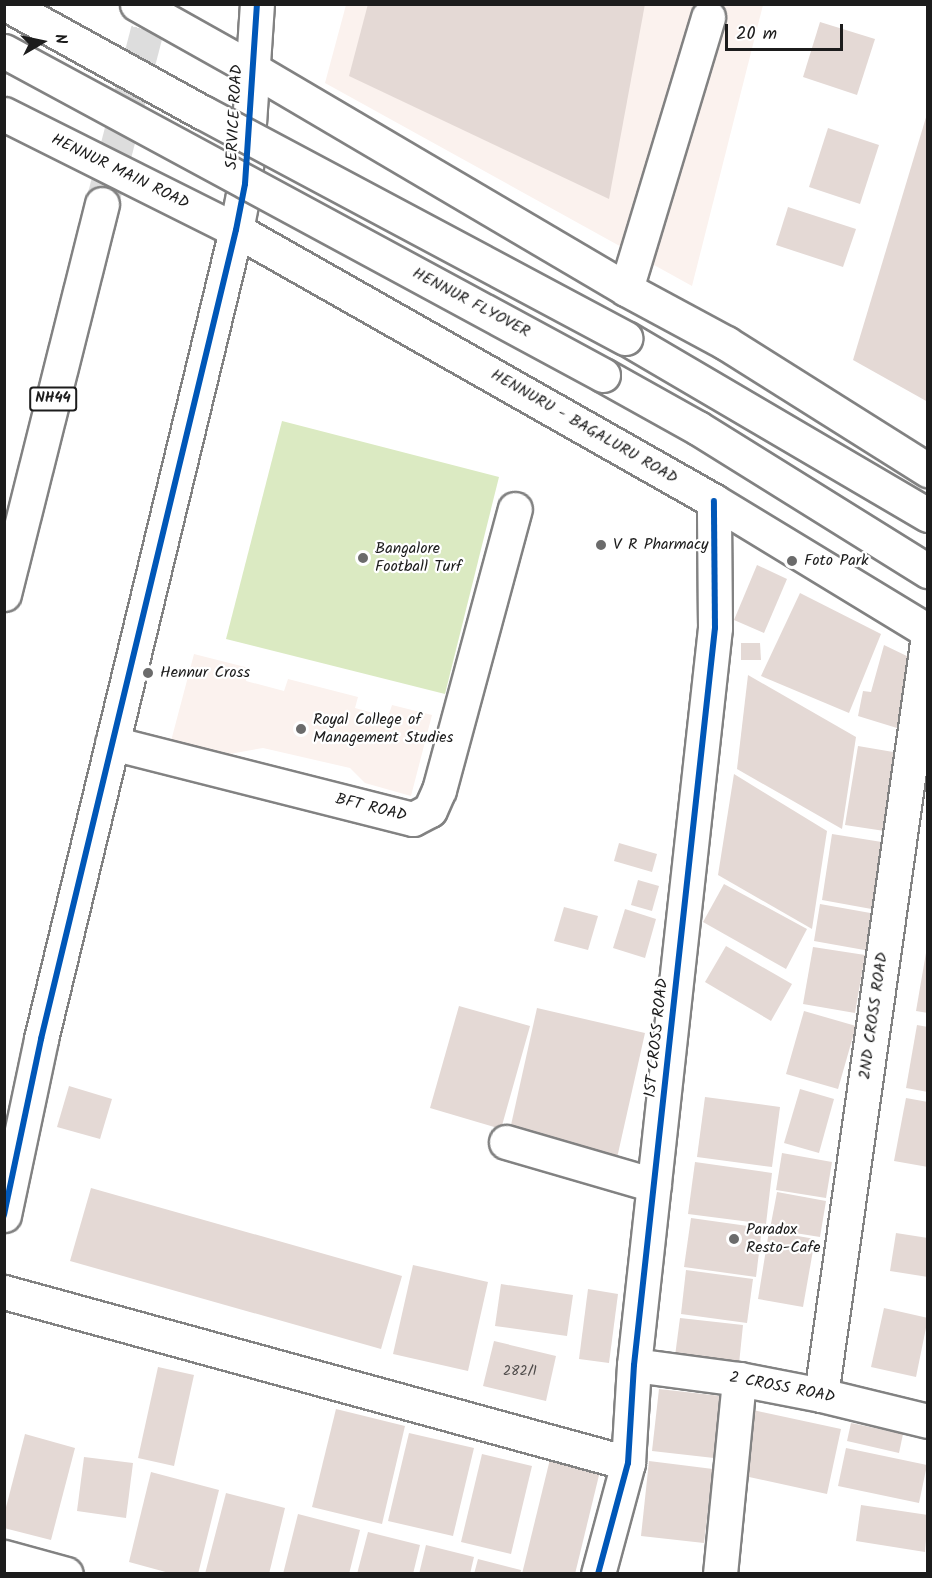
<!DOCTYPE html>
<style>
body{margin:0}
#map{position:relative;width:932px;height:1578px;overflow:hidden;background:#fff;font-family:Kalam,sans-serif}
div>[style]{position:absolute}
.built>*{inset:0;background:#fbf2ee}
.green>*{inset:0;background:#dbeac2}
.building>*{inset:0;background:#e4d9d5}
.highway-tunnel>*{height:33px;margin-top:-16.5px;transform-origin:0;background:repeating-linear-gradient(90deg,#ddd 0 33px,transparent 0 49px)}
.roads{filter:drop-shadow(2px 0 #828282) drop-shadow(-2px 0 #828282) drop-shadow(0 2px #828282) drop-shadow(0 -2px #828282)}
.minor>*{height:33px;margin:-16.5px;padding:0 16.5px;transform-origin:16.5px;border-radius:16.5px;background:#fff}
.major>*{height:33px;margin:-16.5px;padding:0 16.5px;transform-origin:16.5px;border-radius:16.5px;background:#fff}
.highway>*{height:33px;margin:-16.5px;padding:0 16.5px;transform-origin:16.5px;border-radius:16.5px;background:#fff}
.bridges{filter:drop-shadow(2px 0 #828282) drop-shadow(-2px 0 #828282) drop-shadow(0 2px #828282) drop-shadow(0 -2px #828282)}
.major-bridge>*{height:33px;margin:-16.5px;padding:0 16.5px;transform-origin:16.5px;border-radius:16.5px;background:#fff}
.cycleway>*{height:6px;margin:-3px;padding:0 3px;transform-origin:3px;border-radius:3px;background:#0057b8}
.dots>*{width:16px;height:16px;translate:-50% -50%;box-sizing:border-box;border:3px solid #fff;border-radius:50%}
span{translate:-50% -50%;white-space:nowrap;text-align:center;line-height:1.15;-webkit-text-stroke:4.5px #fff;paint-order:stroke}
.number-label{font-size:14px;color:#4e4b4a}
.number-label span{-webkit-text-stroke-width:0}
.shield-label span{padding:2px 4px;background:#fff;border:2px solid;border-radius:4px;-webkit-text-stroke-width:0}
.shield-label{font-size:15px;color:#1c1c1c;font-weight:700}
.street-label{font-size:16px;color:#1c1c1c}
.poi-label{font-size:16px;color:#1c1c1c}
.left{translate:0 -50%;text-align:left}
.frame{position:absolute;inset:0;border:6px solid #1c1c1c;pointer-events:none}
.north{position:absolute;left:12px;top:12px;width:60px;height:60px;-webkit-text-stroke:4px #fff;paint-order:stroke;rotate:81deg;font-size:16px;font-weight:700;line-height:24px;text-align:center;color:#1c1c1c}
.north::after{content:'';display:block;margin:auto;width:21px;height:27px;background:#1c1c1c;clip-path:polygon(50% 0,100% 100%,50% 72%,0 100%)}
.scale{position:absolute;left:725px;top:24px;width:118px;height:27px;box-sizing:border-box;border:3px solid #1c1c1c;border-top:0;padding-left:8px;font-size:18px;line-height:21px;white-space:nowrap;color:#1c1c1c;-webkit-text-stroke:4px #fff;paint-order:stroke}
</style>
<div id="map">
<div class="built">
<div style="clip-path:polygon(346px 5px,763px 5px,692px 286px,325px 83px)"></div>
<div style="clip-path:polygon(194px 654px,249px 668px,246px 681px,284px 691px,288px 679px,358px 697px,355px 708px,388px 717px,392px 705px,432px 715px,411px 796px,365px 783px,350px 768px,263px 748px,224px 755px,171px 741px)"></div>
</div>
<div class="green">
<div style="clip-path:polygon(282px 421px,499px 477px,445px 694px,226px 639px)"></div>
</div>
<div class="building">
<div style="clip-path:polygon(368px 4px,645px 4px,609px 199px,349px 76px)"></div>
<div style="clip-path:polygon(820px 22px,875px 39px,857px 95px,803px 77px)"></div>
<div style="clip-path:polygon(927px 114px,928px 115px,928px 402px,853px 360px)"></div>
<div style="clip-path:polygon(828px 128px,879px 145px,860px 204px,809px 187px)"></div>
<div style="clip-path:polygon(788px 207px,856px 229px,843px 267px,776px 245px)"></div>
<div style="clip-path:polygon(757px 565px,787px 579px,764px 633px,734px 620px)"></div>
<div style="clip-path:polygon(800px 593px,881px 634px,849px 713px,761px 676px)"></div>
<div style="clip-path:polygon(741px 643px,760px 643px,761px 660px,741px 660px)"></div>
<div style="clip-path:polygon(884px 645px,913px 659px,897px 728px,858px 716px,863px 691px,871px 692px)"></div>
<div style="clip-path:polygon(748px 675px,856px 737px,842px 829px,737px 769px)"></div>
<div style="clip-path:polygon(858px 746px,905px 754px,891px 832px,845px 825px)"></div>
<div style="clip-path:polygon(734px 774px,827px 831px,812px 929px,718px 875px)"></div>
<div style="clip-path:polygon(832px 834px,888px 843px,877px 910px,822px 900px)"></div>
<div style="clip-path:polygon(619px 843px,657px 854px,652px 872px,614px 861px)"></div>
<div style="clip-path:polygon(638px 880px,659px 886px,652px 911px,631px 905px)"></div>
<div style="clip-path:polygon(724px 884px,807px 929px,786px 969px,703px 922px)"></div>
<div style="clip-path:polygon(820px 904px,876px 914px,870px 951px,814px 941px)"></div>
<div style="clip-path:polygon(564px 907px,598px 916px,588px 950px,554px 941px)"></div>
<div style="clip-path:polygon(625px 909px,656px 919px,645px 958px,613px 948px)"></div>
<div style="clip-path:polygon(726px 946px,792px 984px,771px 1021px,705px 982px)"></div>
<div style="clip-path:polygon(813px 947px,865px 955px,855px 1013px,803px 1004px)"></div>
<div style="clip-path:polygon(926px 953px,928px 953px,928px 1013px,916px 1011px)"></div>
<div style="clip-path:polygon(459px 1006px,530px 1026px,501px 1129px,430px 1108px)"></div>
<div style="clip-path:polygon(537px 1008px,645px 1033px,617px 1158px,509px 1134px)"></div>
<div style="clip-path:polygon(804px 1011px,856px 1026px,838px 1089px,786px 1074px)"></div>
<div style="clip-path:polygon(917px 1025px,928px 1027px,928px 1092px,906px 1088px)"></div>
<div style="clip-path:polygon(69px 1086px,112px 1099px,100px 1139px,57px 1127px)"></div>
<div style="clip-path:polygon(800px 1089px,834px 1099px,819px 1153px,784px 1143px)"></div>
<div style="clip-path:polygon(705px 1097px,780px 1107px,772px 1167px,697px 1157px)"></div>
<div style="clip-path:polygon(906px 1098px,928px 1102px,928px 1167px,894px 1161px)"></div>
<div style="clip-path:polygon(782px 1153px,832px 1162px,826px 1198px,776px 1190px)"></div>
<div style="clip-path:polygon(695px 1162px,772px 1173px,766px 1224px,688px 1214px)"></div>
<div style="clip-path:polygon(91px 1188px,402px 1276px,381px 1349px,70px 1261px)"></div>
<div style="clip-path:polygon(777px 1192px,826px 1201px,820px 1237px,770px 1229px)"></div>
<div style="clip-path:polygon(691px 1218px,762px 1228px,756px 1277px,684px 1267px)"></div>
<div style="clip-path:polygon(769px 1231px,815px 1239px,803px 1307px,758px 1299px)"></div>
<div style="clip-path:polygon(896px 1233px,928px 1238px,928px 1277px,890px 1271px)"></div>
<div style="clip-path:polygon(413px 1265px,488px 1282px,468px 1371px,393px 1354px)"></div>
<div style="clip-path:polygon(686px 1270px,753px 1279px,747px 1323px,681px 1314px)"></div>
<div style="clip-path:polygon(501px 1284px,573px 1295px,567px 1336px,495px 1326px)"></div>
<div style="clip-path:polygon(588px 1289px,618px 1294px,609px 1363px,579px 1359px)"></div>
<div style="clip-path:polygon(884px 1308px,928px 1318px,916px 1377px,871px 1367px)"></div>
<div style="clip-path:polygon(680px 1318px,743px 1325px,739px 1364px,675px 1356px)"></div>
<div style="clip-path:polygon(494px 1341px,556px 1356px,546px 1401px,483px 1386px)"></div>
<div style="clip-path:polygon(158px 1367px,194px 1375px,174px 1466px,138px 1458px)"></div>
<div style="clip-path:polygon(659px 1389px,721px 1396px,714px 1458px,652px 1451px)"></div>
<div style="clip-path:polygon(336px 1409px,405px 1426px,382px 1524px,312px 1507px)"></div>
<div style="clip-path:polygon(753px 1410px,841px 1429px,827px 1494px,740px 1475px)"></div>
<div style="clip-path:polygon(851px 1423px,903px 1434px,899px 1453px,847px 1441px)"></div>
<div style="clip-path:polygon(409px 1433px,474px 1448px,453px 1536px,388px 1521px)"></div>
<div style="clip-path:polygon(25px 1434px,75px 1448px,51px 1540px,4px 1528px,4px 1515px)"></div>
<div style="clip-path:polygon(846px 1448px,927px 1465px,919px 1503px,838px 1486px)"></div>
<div style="clip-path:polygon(482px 1454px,532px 1466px,511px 1554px,461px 1542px)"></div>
<div style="clip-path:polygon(551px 1455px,601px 1467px,575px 1574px,522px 1574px)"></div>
<div style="clip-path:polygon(84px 1457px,133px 1463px,126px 1518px,77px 1511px)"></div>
<div style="clip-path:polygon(649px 1461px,713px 1469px,704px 1543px,641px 1536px)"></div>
<div style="clip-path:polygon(151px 1472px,219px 1490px,198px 1574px,173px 1574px,129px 1562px)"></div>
<div style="clip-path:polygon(226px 1493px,285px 1508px,269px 1574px,205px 1574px)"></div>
<div style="clip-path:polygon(861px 1505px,928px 1515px,925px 1552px,856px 1541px)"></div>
<div style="clip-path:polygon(298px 1514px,360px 1530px,349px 1574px,283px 1574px)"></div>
<div style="clip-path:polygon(368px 1532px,420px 1545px,413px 1574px,357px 1574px)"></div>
<div style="clip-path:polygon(426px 1545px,474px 1557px,470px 1574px,419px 1574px)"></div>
<div style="clip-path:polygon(478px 1559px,521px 1570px,520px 1574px,474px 1574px)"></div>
</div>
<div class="highway-tunnel">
<div style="left:4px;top:74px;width:73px;rotate:-74.8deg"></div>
<div style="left:102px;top:204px;width:207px;rotate:-75.4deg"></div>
</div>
<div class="roads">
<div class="minor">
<div style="left:626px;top:289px;width:284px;rotate:-73.2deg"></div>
<div style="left:112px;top:743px;width:310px;rotate:14.2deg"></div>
<div style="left:413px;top:819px;width:19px;rotate:-28deg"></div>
<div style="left:430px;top:810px;width:22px;rotate:-66deg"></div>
<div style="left:439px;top:790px;width:291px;rotate:-74.9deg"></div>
<div style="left:506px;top:1142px;width:154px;rotate:16.2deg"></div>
<div style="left:4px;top:1215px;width:180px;rotate:-78.1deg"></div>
<div style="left:41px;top:1039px;width:832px;rotate:-76.45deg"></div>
<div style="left:236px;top:230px;width:47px;rotate:-78.9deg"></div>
<div style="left:245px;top:184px;width:180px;rotate:-86.2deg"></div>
<div style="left:4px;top:1292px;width:647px;rotate:15.33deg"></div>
<div style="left:634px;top:1365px;width:106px;rotate:7.6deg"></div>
<div style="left:739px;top:1379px;width:84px;rotate:11deg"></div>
<div style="left:821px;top:1395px;width:110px;rotate:13.7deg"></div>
<div style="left:821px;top:1395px;width:767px;rotate:-81.98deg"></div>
<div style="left:4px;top:1557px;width:64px;rotate:15.3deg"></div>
<div style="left:598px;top:1574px;width:115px;rotate:-74.9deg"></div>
<div style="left:628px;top:1463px;width:98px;rotate:-86.5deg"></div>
<div style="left:634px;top:1365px;width:741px;rotate:-83.73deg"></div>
<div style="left:715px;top:628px;width:127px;rotate:-90.5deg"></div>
<div style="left:720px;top:1574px;width:196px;rotate:-84.4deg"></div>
</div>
<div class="major">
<div style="left:137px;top:4px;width:131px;rotate:29.3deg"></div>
<div style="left:251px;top:68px;width:435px;rotate:30.5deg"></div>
<div style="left:626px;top:289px;width:114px;rotate:28.4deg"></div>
<div style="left:726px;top:343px;width:239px;rotate:32.2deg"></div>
<div style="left:4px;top:114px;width:259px;rotate:26.6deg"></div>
<div style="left:236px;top:230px;width:549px;rotate:29.55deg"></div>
<div style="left:714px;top:501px;width:250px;rotate:31.3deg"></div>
<div style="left:626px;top:338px;width:350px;rotate:30.4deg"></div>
<div style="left:603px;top:375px;width:109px;rotate:29.2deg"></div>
<div style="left:698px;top:428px;width:271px;rotate:31.9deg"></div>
</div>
<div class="highway">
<div style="left:4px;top:594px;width:402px;rotate:-75.9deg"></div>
</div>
</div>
<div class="bridges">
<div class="major-bridge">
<div style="left:6px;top:4px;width:224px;rotate:28.9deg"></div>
<div style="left:202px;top:112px;width:480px;rotate:28.1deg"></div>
<div style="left:4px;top:51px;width:681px;rotate:28.41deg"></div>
</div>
</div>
<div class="cycleway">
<div style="left:4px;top:1215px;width:180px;rotate:-78.1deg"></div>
<div style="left:41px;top:1039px;width:832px;rotate:-76.45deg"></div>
<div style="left:236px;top:230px;width:47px;rotate:-78.9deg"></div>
<div style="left:245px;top:184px;width:180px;rotate:-86.2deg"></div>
<div style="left:598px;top:1574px;width:115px;rotate:-74.9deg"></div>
<div style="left:628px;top:1463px;width:98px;rotate:-86.5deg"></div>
<div style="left:634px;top:1365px;width:741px;rotate:-83.73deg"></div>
<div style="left:715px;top:628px;width:127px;rotate:-90.5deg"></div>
</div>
<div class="dots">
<div style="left:601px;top:545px;background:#6b6b6b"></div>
<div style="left:363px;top:558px;background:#6b6b6b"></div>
<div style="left:792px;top:561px;background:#6b6b6b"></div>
<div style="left:148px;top:673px;background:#6b6b6b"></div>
<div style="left:301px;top:729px;background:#6b6b6b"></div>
<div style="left:734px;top:1239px;background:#6b6b6b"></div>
</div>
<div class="number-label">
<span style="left:520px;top:1371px">282/1</span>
</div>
<div class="shield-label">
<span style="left:53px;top:399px">NH44</span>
</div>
<div class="street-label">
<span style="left:235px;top:117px;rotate:-87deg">SERVICE ROAD</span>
<span style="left:120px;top:172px;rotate:26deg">HENNUR MAIN ROAD</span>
<span style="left:471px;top:303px;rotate:28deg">HENNUR FLYOVER</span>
<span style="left:584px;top:427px;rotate:30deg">HENNURU - BAGALURU ROAD</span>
<span style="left:371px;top:808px;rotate:14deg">BFT ROAD</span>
<span style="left:874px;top:1016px;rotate:-82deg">2ND CROSS ROAD</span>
<span style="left:657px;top:1038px;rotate:-84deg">1ST CROSS ROAD</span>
<span style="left:782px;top:1388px;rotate:11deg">2 CROSS ROAD</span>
</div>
<div class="poi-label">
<span class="left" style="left:613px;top:545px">V R Pharmacy</span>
<span class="left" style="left:375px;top:558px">Bangalore<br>Football Turf</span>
<span class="left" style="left:804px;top:561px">Foto Park</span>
<span class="left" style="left:160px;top:673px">Hennur Cross</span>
<span class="left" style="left:313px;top:729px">Royal College of<br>Management Studies</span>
<span class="left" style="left:746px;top:1239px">Paradox<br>Resto-Cafe</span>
</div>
<div class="frame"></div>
<div class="north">N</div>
<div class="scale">20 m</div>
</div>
